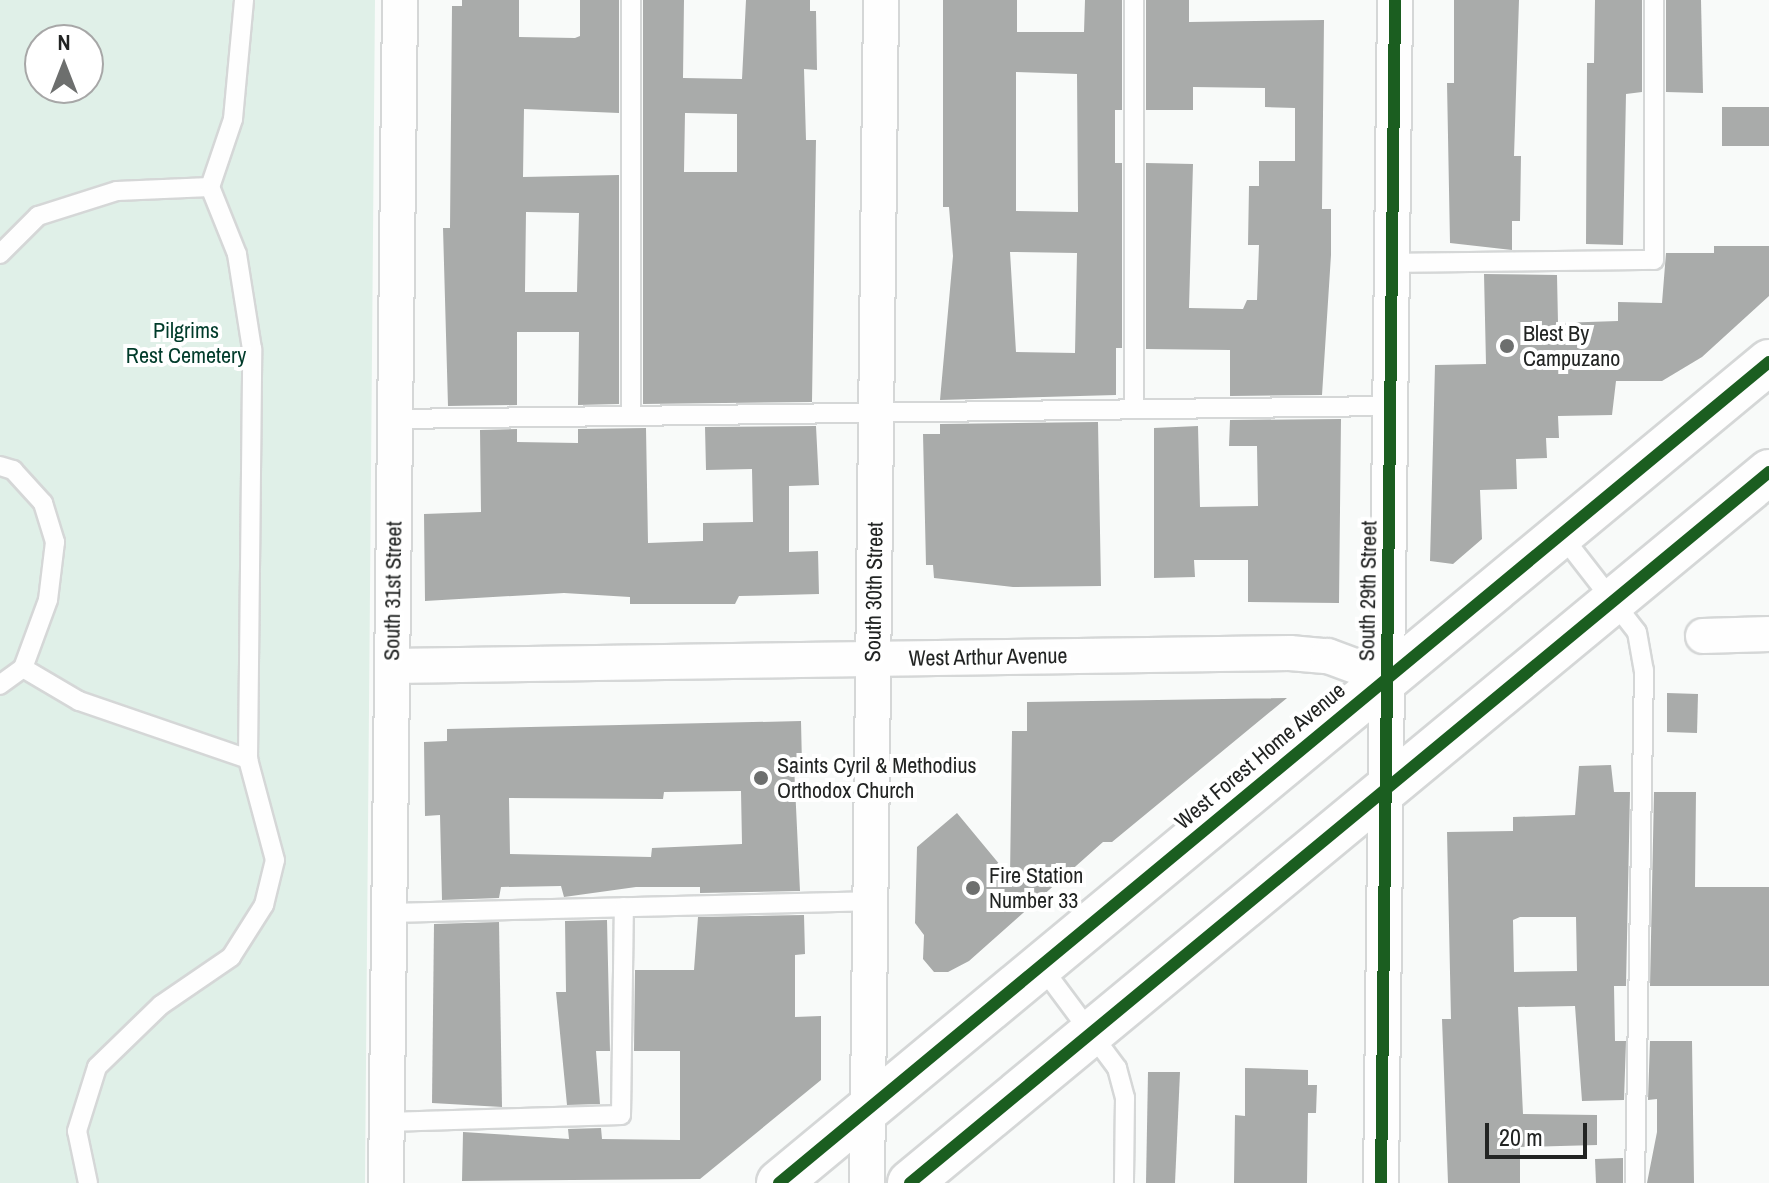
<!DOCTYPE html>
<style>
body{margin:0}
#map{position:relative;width:1769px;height:1183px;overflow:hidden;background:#f8faf9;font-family:"Archivo Narrow",sans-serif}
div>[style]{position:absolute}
.green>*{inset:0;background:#e0f0e8}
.building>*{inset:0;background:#a9abaa}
.roads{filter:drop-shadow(2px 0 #d5d7d7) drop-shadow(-2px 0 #d5d7d7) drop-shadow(0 2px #d5d7d7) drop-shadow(0 -2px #d5d7d7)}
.service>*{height:18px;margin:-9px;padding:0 9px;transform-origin:9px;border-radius:9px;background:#fefefe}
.minor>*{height:34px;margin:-17px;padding:0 17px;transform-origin:17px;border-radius:17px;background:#fefefe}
.primary>*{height:44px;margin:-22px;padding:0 22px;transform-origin:22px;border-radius:22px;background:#fefefe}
.cycleway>*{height:12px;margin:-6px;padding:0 6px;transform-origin:6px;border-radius:6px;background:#1b5e20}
.dots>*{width:22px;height:22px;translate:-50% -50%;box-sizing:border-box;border:4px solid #fff;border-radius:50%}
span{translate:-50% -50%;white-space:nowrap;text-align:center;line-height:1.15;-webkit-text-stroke:8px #fff;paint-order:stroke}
.park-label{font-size:22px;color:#003b2a}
.poi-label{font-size:22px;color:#222423}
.left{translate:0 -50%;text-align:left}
.street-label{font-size:22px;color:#222423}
.north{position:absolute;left:24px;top:24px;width:80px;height:80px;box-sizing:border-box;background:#fff;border:2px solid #a7a7a7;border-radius:50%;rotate:0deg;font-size:22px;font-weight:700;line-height:32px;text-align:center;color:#222423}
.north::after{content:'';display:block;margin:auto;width:28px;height:36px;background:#6d6f6e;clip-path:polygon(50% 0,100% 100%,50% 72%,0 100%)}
.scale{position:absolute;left:1485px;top:1123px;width:102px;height:36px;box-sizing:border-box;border:4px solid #222423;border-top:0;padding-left:10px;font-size:24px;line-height:28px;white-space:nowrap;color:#222423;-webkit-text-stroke:6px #fff;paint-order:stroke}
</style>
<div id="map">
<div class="green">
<div style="clip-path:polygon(evenodd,0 0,375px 0,365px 1183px,0 1183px,0 0,40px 40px,88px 40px,88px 88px,40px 88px,40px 40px)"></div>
</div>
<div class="building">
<div style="clip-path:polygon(evenodd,462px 0,519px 0,519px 37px,575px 38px,580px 36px,580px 0,619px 0,619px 113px,524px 109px,523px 177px,619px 175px,619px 404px,578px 405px,579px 332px,517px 332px,517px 405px,448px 406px,443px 228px,450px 228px,452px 6px,462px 6px,462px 0,526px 212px,579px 213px,577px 292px,525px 292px,526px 212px)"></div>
<div style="clip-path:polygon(evenodd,643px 0,684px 0,683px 78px,742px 79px,746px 0,810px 0,810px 11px,816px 11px,817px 70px,804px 69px,806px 140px,816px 140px,812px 402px,643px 404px,643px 0,685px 113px,737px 114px,737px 172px,684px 172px,685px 113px)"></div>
<div style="clip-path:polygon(evenodd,943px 0,1017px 0,1017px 32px,1084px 32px,1085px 0,1122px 0,1122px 110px,1115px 110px,1115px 163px,1122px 163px,1122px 348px,1116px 348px,1116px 395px,940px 400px,953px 256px,949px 207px,943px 207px,943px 0,1016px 72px,1077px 74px,1078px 212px,1016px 211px,1016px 72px,943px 0,1010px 252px,1077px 253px,1075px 353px,1016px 352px,1010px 252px)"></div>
<div style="clip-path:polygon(1146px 0,1189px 0,1189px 22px,1324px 20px,1322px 209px,1331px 209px,1331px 255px,1322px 395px,1230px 396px,1230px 350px,1146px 349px,1146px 163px,1193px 164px,1189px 308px,1243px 309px,1247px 300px,1257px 300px,1259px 245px,1248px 245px,1249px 186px,1259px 186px,1259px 161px,1295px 161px,1295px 108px,1265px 107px,1265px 88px,1193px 87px,1193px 110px,1146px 110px)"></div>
<div style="clip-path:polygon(1454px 0,1519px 0,1514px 156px,1521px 156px,1520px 221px,1512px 221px,1512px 250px,1450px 243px,1447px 83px,1454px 83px)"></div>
<div style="clip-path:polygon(1595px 0,1642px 0,1642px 92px,1626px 94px,1623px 245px,1586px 244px,1587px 63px,1594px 63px)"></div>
<div style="clip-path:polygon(1666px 0,1701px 0,1703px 93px,1666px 92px)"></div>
<div style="clip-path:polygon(1722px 107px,1769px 107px,1769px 146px,1722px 146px)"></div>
<div style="clip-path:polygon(1714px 246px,1769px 246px,1769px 296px,1702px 357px,1662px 381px,1616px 381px,1612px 415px,1558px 416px,1559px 438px,1546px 438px,1547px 458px,1516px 459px,1517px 489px,1480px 490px,1482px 539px,1453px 564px,1430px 561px,1435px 365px,1486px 364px,1484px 274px,1557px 275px,1558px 323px,1618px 321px,1618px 302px,1662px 303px,1666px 253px,1714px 253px)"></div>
<div style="clip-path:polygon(1341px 419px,1339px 603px,1248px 602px,1248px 560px,1194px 560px,1195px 577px,1154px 578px,1154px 428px,1198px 426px,1200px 507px,1258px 506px,1257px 446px,1229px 446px,1230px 420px)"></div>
<div style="clip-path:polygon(1098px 422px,1101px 586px,1013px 587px,934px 578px,933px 565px,926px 565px,923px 434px,940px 434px,940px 424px)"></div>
<div style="clip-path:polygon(816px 426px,819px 485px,789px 486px,789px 552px,818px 551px,819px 594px,739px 596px,735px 604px,630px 604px,630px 597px,564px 593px,425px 601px,424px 514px,481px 512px,480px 430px,517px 429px,517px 442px,578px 443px,578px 429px,646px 428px,648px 543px,703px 541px,703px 523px,753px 522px,752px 469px,706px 470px,705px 427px)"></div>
<div style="clip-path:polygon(1667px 693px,1698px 694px,1697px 733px,1667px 732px)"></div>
<div style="clip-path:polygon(1287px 698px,1112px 842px,1103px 842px,969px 961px,948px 972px,934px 972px,923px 959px,924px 935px,915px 923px,917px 847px,957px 813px,1010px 877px,1012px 731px,1027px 731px,1027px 702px)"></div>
<div style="clip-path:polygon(evenodd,801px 721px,802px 765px,794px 765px,800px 891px,700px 893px,700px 887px,636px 887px,564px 897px,561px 886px,501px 887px,499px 898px,442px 900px,440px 815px,425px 816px,424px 742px,447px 741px,447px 729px,801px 721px,741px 791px,742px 844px,652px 848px,651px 857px,510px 854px,509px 798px,663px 799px,664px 792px,741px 791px)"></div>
<div style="clip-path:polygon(evenodd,1611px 765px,1614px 792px,1630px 792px,1626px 986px,1614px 986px,1615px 1041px,1626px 1041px,1624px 1100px,1582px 1101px,1575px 1006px,1518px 1007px,1523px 1114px,1597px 1115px,1597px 1145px,1520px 1147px,1520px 1183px,1448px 1183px,1442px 1019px,1451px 1019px,1447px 832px,1513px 831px,1513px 817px,1575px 815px,1579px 766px,1611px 765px,1520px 917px,1576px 917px,1577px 971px,1514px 972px,1513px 920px,1520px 917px)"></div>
<div style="clip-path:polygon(1654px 792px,1696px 792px,1695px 887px,1769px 887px,1769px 986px,1650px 986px)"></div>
<div style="clip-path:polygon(804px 915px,805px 954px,795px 955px,795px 1017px,821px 1016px,821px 1080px,700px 1179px,462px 1181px,463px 1132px,569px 1139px,568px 1129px,601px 1128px,602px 1139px,680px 1140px,680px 1051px,634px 1051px,635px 970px,694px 970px,698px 917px)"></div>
<div style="clip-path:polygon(607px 920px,610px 1051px,596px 1051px,600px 1104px,567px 1105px,556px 992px,566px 992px,565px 921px)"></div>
<div style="clip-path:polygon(499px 922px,502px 1107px,432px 1103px,434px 924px)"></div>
<div style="clip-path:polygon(1650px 1041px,1692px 1041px,1694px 1183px,1647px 1183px,1657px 1132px,1657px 1099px,1648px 1100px)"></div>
<div style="clip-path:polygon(1245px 1068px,1308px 1070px,1308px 1085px,1317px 1085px,1316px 1113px,1308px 1113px,1307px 1183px,1234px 1183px,1235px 1115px,1245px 1116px)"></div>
<div style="clip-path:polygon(1148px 1072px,1180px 1072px,1175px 1183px,1146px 1183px)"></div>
<div style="clip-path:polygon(1623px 1158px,1623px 1183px,1596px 1183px,1595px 1159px)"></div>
</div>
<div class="roads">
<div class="service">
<div style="left:631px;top:0;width:415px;rotate:90deg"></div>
<div style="left:1134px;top:0;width:409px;rotate:90deg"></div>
<div style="left:0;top:254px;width:54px;rotate:-45deg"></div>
<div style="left:38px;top:216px;width:83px;rotate:-17.6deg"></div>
<div style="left:117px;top:191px;width:93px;rotate:-2.5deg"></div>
<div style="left:1393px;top:263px;width:261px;rotate:-0.7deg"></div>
<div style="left:1654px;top:260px;width:260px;rotate:-90deg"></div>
<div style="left:395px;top:419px;width:995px;rotate:-0.75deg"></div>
<div style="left:0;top:466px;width:14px;rotate:17deg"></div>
<div style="left:13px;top:470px;width:45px;rotate:47.7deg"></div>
<div style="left:43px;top:503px;width:41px;rotate:72.9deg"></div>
<div style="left:55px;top:542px;width:58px;rotate:96.9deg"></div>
<div style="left:48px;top:600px;width:72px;rotate:110.2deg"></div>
<div style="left:23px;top:668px;width:29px;rotate:144deg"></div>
<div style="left:1563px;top:537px;width:120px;rotate:52.1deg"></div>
<div style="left:1637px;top:632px;width:39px;rotate:80deg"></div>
<div style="left:1644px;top:670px;width:513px;rotate:91.01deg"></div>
<div style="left:23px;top:668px;width:65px;rotate:30.5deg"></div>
<div style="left:79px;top:701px;width:179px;rotate:18.9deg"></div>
<div style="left:389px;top:913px;width:480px;rotate:-1.4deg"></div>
<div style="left:1041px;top:966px;width:127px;rotate:53.3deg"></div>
<div style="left:1117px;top:1068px;width:31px;rotate:75deg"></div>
<div style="left:1125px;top:1098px;width:85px;rotate:90.7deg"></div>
<div style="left:387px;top:1122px;width:234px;rotate:-1.7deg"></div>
<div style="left:621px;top:1115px;width:208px;rotate:-89.2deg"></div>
<div style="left:88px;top:1183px;width:53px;rotate:-101.9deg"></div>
<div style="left:77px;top:1131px;width:67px;rotate:-72.6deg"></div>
<div style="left:97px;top:1067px;width:89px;rotate:-44.1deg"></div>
<div style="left:161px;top:1005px;width:85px;rotate:-34.4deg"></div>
<div style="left:231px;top:957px;width:62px;rotate:-57.6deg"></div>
<div style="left:264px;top:905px;width:46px;rotate:-76.3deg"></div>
<div style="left:275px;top:860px;width:105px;rotate:-105deg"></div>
<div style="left:248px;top:759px;width:410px;rotate:-89.4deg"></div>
<div style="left:252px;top:349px;width:96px;rotate:-99deg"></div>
<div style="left:237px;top:254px;width:72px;rotate:-111.9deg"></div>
<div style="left:210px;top:187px;width:72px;rotate:-71.3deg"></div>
<div style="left:233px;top:119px;width:120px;rotate:-84.7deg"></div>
</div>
<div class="minor">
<div style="left:1703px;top:636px;width:66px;rotate:-1.7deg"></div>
<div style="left:392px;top:666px;width:898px;rotate:-0.83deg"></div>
<div style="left:1290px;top:653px;width:38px;rotate:5deg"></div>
<div style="left:1328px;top:656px;width:63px;rotate:20.4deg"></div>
<div style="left:386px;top:1183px;width:1183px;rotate:-89.32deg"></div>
<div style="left:867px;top:1183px;width:1183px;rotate:-89.32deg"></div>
<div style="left:1381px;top:1183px;width:1183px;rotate:-89.32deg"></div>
</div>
<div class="primary">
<div style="left:779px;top:1183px;width:1286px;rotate:-39.67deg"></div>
<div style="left:910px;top:1183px;width:1115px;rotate:-39.61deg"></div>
</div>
</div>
<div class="cycleway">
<div style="left:779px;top:1183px;width:1286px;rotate:-39.67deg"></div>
<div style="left:910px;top:1183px;width:1115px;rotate:-39.61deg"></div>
<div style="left:1381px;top:1183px;width:1183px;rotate:-89.32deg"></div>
</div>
<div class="dots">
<div style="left:1507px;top:346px;background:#6d6f6e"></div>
<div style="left:761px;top:778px;background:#6d6f6e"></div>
<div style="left:973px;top:888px;background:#6d6f6e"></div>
</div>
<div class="park-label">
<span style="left:186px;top:343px">Pilgrims<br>Rest Cemetery</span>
</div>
<div class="poi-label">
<span class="left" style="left:1523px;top:346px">Blest By<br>Campuzano</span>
<span class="left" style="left:777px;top:778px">Saints Cyril &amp; Methodius<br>Orthodox Church</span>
<span class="left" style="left:989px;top:888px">Fire Station<br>Number 33</span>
</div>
<div class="street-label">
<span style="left:393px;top:591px;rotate:-89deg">South 31st Street</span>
<span style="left:1368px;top:591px;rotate:-89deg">South 29th Street</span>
<span style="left:874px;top:592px;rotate:-89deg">South 30th Street</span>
<span style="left:988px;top:657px;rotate:-1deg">West Arthur Avenue</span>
<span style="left:1260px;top:756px;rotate:-40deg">West Forest Home Avenue</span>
</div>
<div class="north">N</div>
<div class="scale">20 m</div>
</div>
